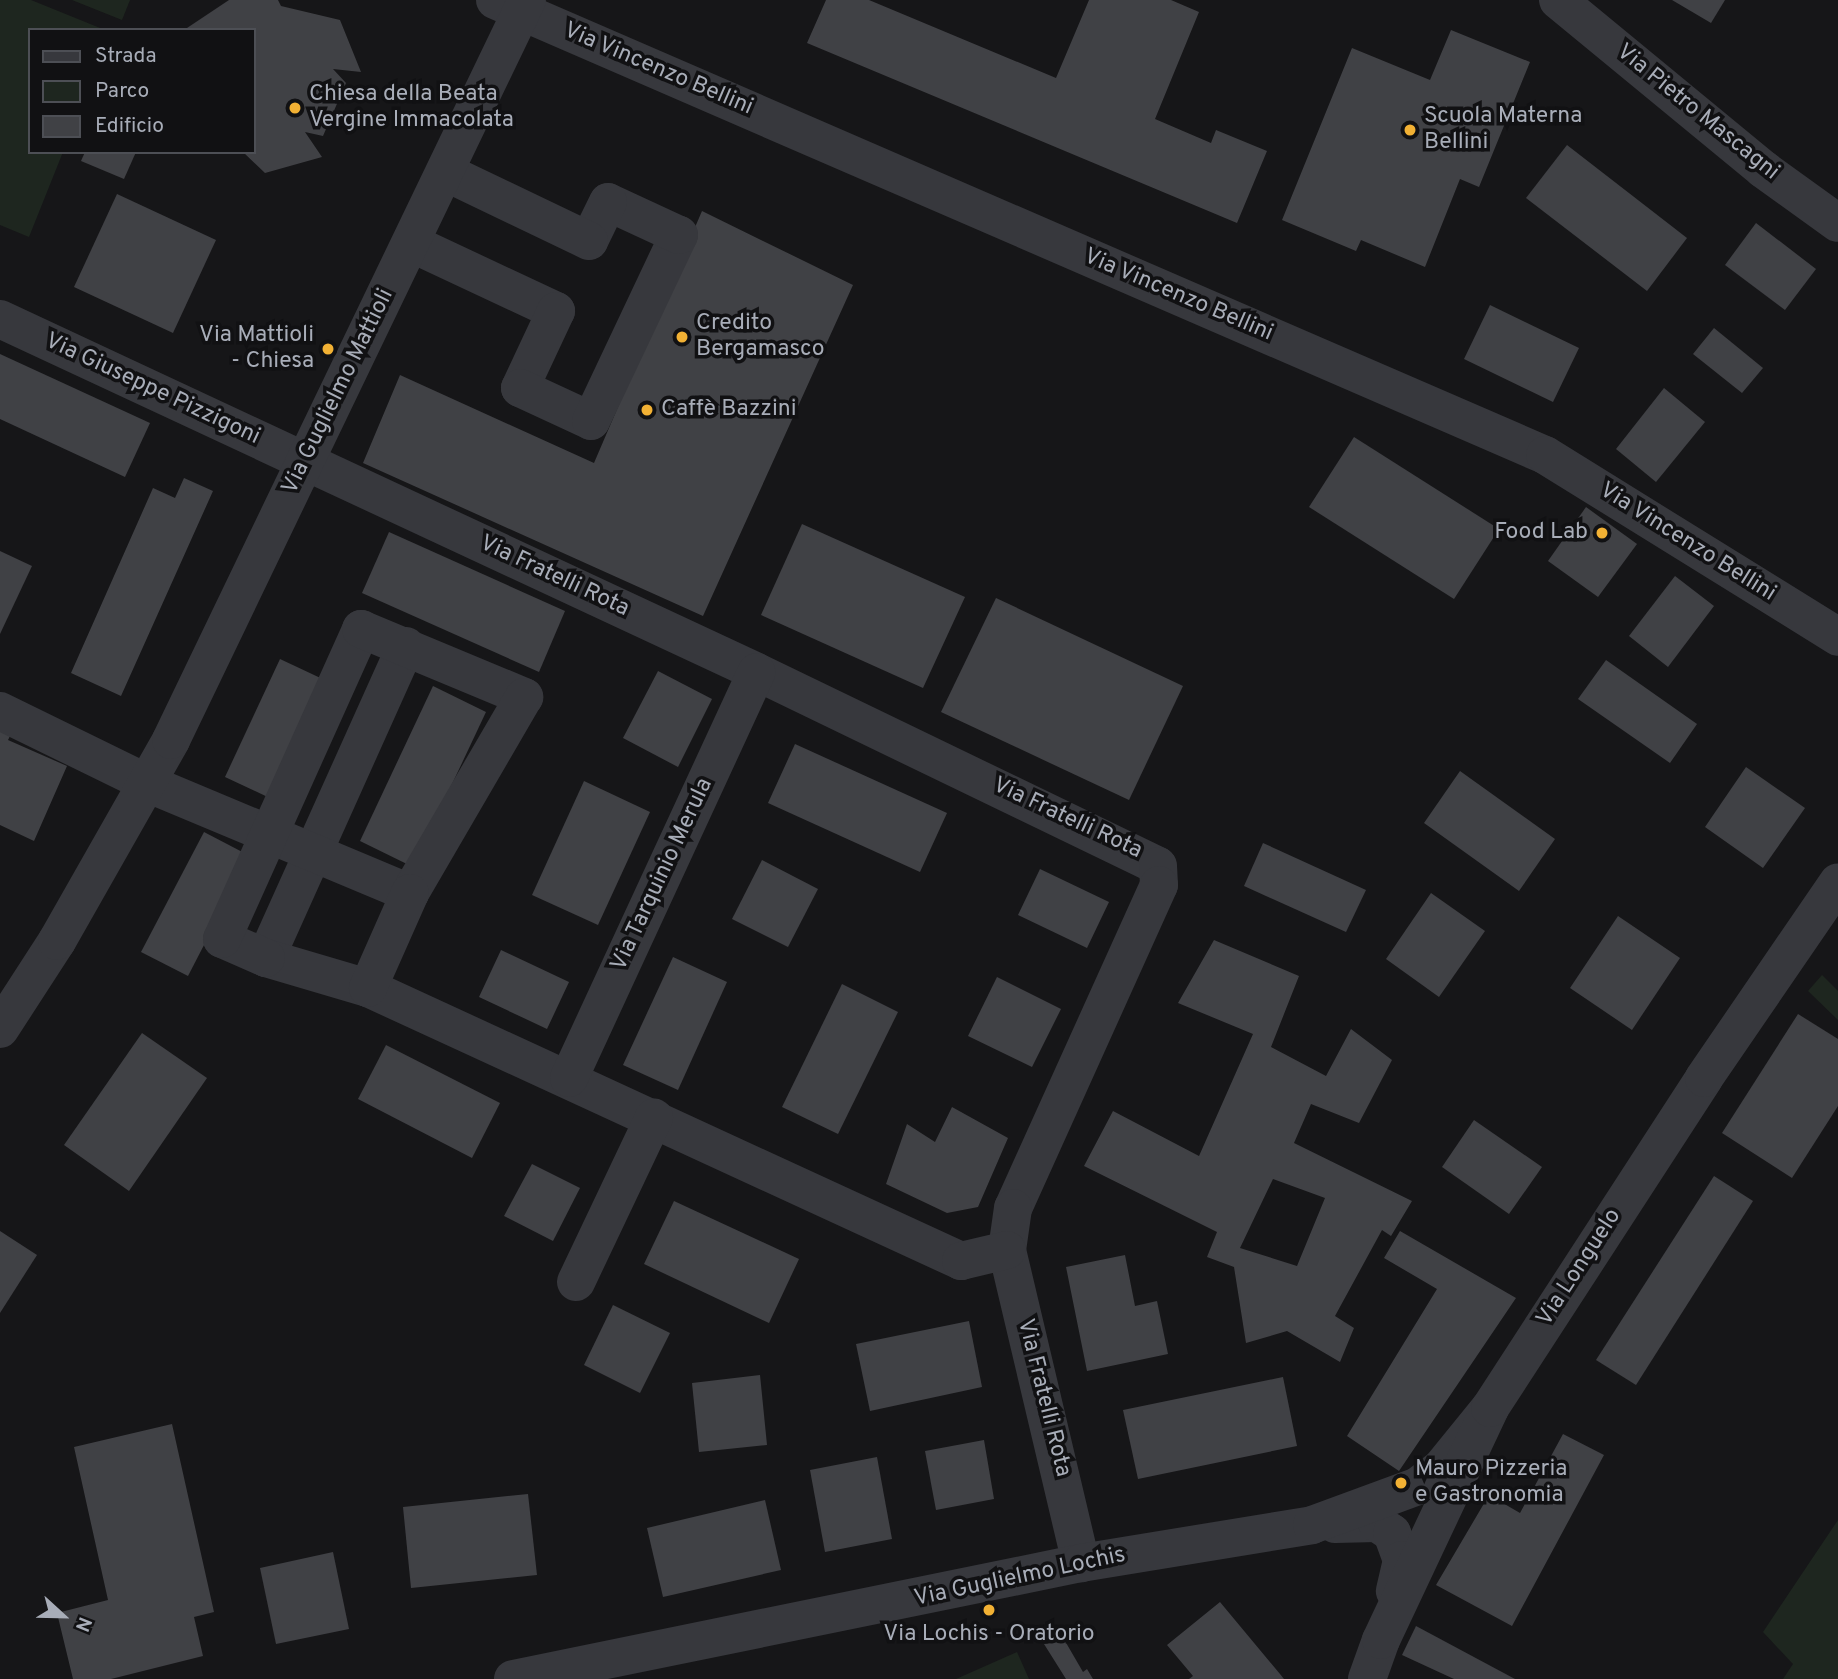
<!DOCTYPE html>
<meta charset="utf-8">
<style>
body{margin:0}
#map{position:relative;width:1838px;height:1679px;overflow:hidden;background:#161618;font-family:Overpass,sans-serif}
div>[style]{position:absolute}
.green>*{inset:0;background:#1e261f}
.building>*{inset:0;background:#404145}
.minor>*{height:38px;margin:-19px;padding:0 19px;transform-origin:19px;border-radius:19px;background:#37383d}
.dots>*{width:19px;height:19px;translate:-50% -50%;box-sizing:border-box;border:4px solid #111113;border-radius:50%}
span{translate:-50% -50%;white-space:nowrap;text-align:center;line-height:1.15;-webkit-text-stroke:7px #111113;paint-order:stroke}
.street-label{font-size:23px;color:#a8adb8}
.poi-label{font-size:23px;color:#a8adb8}
.left{translate:0 -50%;text-align:left}
.right{translate:-100% -50%;text-align:right}
.legend{position:absolute;left:28px;top:28px;width:228px;height:126px;box-sizing:border-box;background:#111113;border:2px solid #4d4f55;margin:0;padding:9px 12px;list-style:none;font-size:21px;color:#a8adb8}
.legend li{display:flex;align-items:center;gap:14px;height:35px}
.legend b{width:35px;border:2px solid #4d4f55}
.north{position:absolute;left:28px;top:1581px;width:70px;height:70px;-webkit-text-stroke:5px #111113;paint-order:stroke;rotate:112deg;font-size:19px;font-weight:700;line-height:28px;text-align:center;color:#a8adb8}
.north::after{content:'';display:block;margin:auto;width:24px;height:32px;background:#a8adb8;clip-path:polygon(50% 0,100% 100%,50% 72%,0 100%)}
</style>
<div id="map">
<div class="green">
<div style="clip-path:polygon(0 0,31px 0,105px 30px,30px 30px,30px 152px,63px 152px,29px 237px,0 225px)"></div>
<div style="clip-path:polygon(72px 0,130px 0,122px 20px)"></div>
<div style="clip-path:polygon(1822px 975px,1838px 991px,1838px 1020px,1808px 991px)"></div>
<div style="clip-path:polygon(1838px 1520px,1838px 1679px,1783px 1679px,1793px 1664px,1763px 1632px)"></div>
<div style="clip-path:polygon(1017px 1652px,1029px 1679px,956px 1679px)"></div>
</div>
<div class="building">
<div style="clip-path:polygon(229px 0,278px 0,281px 6px,340px 20px,361px 72px,333px 69px,346px 83px,323px 136px,305px 132px,322px 157px,265px 173px,243px 152px,254px 152px,254px 30px,184px 30px)"></div>
<div style="clip-path:polygon(826px 0,869px 0,1056px 78px,1089px 0,1171px 0,1199px 12px,1155px 119px,1211px 143px,1216px 130px,1267px 151px,1237px 223px,807px 43px)"></div>
<div style="clip-path:polygon(1672px 0,1725px 0,1711px 23px)"></div>
<div style="clip-path:polygon(1451px 30px,1530px 62px,1479px 187px,1460px 179px,1425px 267px,1361px 240px,1356px 251px,1282px 220px,1352px 48px,1430px 80px)"></div>
<div style="clip-path:polygon(1567px 145px,1687px 238px,1647px 291px,1526px 198px)"></div>
<div style="clip-path:polygon(85px 152px,136px 152px,124px 179px,81px 161px)"></div>
<div style="clip-path:polygon(117px 194px,216px 240px,173px 333px,74px 287px)"></div>
<div style="clip-path:polygon(702px 211px,853px 285px,703px 616px,363px 463px,400px 375px,594px 463px)"></div>
<div style="clip-path:polygon(1756px 223px,1816px 269px,1785px 310px,1725px 265px)"></div>
<div style="clip-path:polygon(1490px 305px,1579px 348px,1553px 402px,1464px 359px)"></div>
<div style="clip-path:polygon(1714px 328px,1763px 368px,1742px 393px,1693px 354px)"></div>
<div style="clip-path:polygon(0 354px,150px 423px,125px 477px,0 419px)"></div>
<div style="clip-path:polygon(1664px 388px,1705px 422px,1656px 482px,1616px 449px)"></div>
<div style="clip-path:polygon(1354px 437px,1499px 529px,1454px 599px,1309px 507px)"></div>
<div style="clip-path:polygon(184px 478px,213px 491px,121px 696px,71px 673px,153px 488px,175px 498px)"></div>
<div style="clip-path:polygon(1586px 507px,1637px 544px,1598px 597px,1548px 561px)"></div>
<div style="clip-path:polygon(802px 524px,965px 597px,923px 688px,761px 615px)"></div>
<div style="clip-path:polygon(389px 532px,565px 611px,539px 672px,362px 593px)"></div>
<div style="clip-path:polygon(0 551px,32px 566px,0 634px)"></div>
<div style="clip-path:polygon(1675px 576px,1714px 606px,1668px 667px,1629px 636px)"></div>
<div style="clip-path:polygon(996px 598px,1183px 686px,1129px 800px,941px 712px)"></div>
<div style="clip-path:polygon(280px 659px,329px 682px,274px 800px,225px 777px)"></div>
<div style="clip-path:polygon(1606px 660px,1697px 724px,1670px 763px,1578px 699px)"></div>
<div style="clip-path:polygon(658px 671px,712px 699px,678px 767px,623px 738px)"></div>
<div style="clip-path:polygon(433px 686px,486px 712px,413px 867px,360px 841px)"></div>
<div style="clip-path:polygon(0 722px,14px 728px,8px 740px,67px 766px,34px 841px,0 825px)"></div>
<div style="clip-path:polygon(795px 744px,947px 813px,920px 872px,768px 803px)"></div>
<div style="clip-path:polygon(1746px 767px,1805px 808px,1763px 868px,1705px 827px)"></div>
<div style="clip-path:polygon(1460px 771px,1555px 839px,1519px 891px,1424px 823px)"></div>
<div style="clip-path:polygon(584px 781px,650px 812px,598px 925px,532px 895px)"></div>
<div style="clip-path:polygon(204px 832px,250px 856px,188px 976px,141px 952px)"></div>
<div style="clip-path:polygon(1263px 843px,1366px 890px,1346px 932px,1244px 886px)"></div>
<div style="clip-path:polygon(762px 860px,818px 889px,788px 947px,732px 919px)"></div>
<div style="clip-path:polygon(1040px 869px,1109px 902px,1087px 948px,1018px 915px)"></div>
<div style="clip-path:polygon(1431px 893px,1485px 931px,1439px 997px,1386px 959px)"></div>
<div style="clip-path:polygon(1618px 916px,1680px 958px,1632px 1030px,1570px 988px)"></div>
<div style="clip-path:polygon(evenodd,1214px 940px,1299px 976px,1271px 1047px,1326px 1076px,1351px 1029px,1392px 1060px,1359px 1123px,1311px 1104px,1294px 1143px,1412px 1201px,1391px 1236px,1382px 1230px,1335px 1316px,1354px 1328px,1340px 1362px,1287px 1331px,1246px 1343px,1234px 1267px,1207px 1257px,1217px 1232px,1084px 1166px,1113px 1111px,1199px 1156px,1253px 1034px,1178px 1003px,1214px 940px,1273px 1179px,1325px 1198px,1297px 1266px,1240px 1248px,1273px 1179px)"></div>
<div style="clip-path:polygon(501px 950px,569px 982px,547px 1029px,479px 997px)"></div>
<div style="clip-path:polygon(673px 957px,727px 982px,678px 1090px,623px 1065px)"></div>
<div style="clip-path:polygon(997px 977px,1061px 1009px,1032px 1067px,968px 1036px)"></div>
<div style="clip-path:polygon(842px 984px,898px 1012px,838px 1134px,782px 1107px)"></div>
<div style="clip-path:polygon(1798px 1014px,1838px 1039px,1838px 1106px,1792px 1178px,1722px 1133px)"></div>
<div style="clip-path:polygon(142px 1033px,207px 1078px,129px 1191px,64px 1145px)"></div>
<div style="clip-path:polygon(386px 1045px,500px 1103px,472px 1158px,358px 1099px)"></div>
<div style="clip-path:polygon(952px 1107px,1008px 1138px,978px 1207px,947px 1213px,886px 1184px,907px 1124px,935px 1142px)"></div>
<div style="clip-path:polygon(1474px 1120px,1542px 1167px,1509px 1214px,1442px 1167px)"></div>
<div style="clip-path:polygon(532px 1164px,580px 1188px,553px 1241px,504px 1216px)"></div>
<div style="clip-path:polygon(1714px 1176px,1753px 1201px,1636px 1385px,1596px 1360px)"></div>
<div style="clip-path:polygon(674px 1201px,799px 1259px,769px 1323px,644px 1264px)"></div>
<div style="clip-path:polygon(0 1231px,37px 1255px,0 1313px)"></div>
<div style="clip-path:polygon(1400px 1231px,1516px 1298px,1399px 1471px,1347px 1436px,1437px 1289px,1384px 1258px)"></div>
<div style="clip-path:polygon(1125px 1255px,1135px 1306px,1157px 1301px,1168px 1354px,1087px 1371px,1066px 1267px)"></div>
<div style="clip-path:polygon(613px 1305px,670px 1333px,640px 1393px,584px 1365px)"></div>
<div style="clip-path:polygon(969px 1321px,982px 1387px,870px 1411px,856px 1344px)"></div>
<div style="clip-path:polygon(760px 1375px,767px 1445px,699px 1452px,692px 1383px)"></div>
<div style="clip-path:polygon(1283px 1377px,1297px 1446px,1138px 1479px,1123px 1410px)"></div>
<div style="clip-path:polygon(172px 1424px,214px 1612px,194px 1617px,203px 1656px,111px 1679px,73px 1679px,57px 1613px,108px 1600px,74px 1447px)"></div>
<div style="clip-path:polygon(1563px 1434px,1604px 1455px,1512px 1626px,1436px 1585px,1489px 1495px,1520px 1513px)"></div>
<div style="clip-path:polygon(984px 1440px,994px 1499px,936px 1510px,925px 1451px)"></div>
<div style="clip-path:polygon(877px 1457px,892px 1539px,825px 1552px,810px 1470px)"></div>
<div style="clip-path:polygon(528px 1494px,537px 1575px,411px 1588px,403px 1507px)"></div>
<div style="clip-path:polygon(765px 1500px,781px 1570px,663px 1597px,647px 1528px)"></div>
<div style="clip-path:polygon(333px 1552px,349px 1629px,276px 1644px,260px 1568px)"></div>
<div style="clip-path:polygon(1220px 1602px,1280px 1674px,1284px 1679px,1189px 1679px,1193px 1676px,1167px 1645px)"></div>
<div style="clip-path:polygon(1416px 1626px,1515px 1679px,1454px 1679px,1402px 1655px)"></div>
<div style="clip-path:polygon(1065px 1641px,1083px 1672px,1087px 1669px,1093px 1679px,1066px 1679px,1044px 1644px)"></div>
</div>
<div class="minor">
<div style="left:495px;top:0;width:1144px;rotate:23.43deg"></div>
<div style="left:1545px;top:455px;width:345px;rotate:31.8deg"></div>
<div style="left:1558px;top:0;width:266px;rotate:39.5deg"></div>
<div style="left:1763px;top:169px;width:92px;rotate:35.8deg"></div>
<div style="left:413px;top:244px;width:158px;rotate:25.1deg"></div>
<div style="left:556px;top:311px;width:85px;rotate:115.1deg"></div>
<div style="left:520px;top:388px;width:78px;rotate:24.9deg"></div>
<div style="left:591px;top:421px;width:206px;rotate:-64.7deg"></div>
<div style="left:679px;top:235px;width:78px;rotate:-155.1deg"></div>
<div style="left:608px;top:202px;width:43px;rotate:116deg"></div>
<div style="left:589px;top:241px;width:157px;rotate:-154.4deg"></div>
<div style="left:0;top:319px;width:835px;rotate:25deg"></div>
<div style="left:757px;top:672px;width:445px;rotate:25.8deg"></div>
<div style="left:1158px;top:866px;width:19px;rotate:87deg"></div>
<div style="left:1159px;top:885px;width:354px;rotate:114.3deg"></div>
<div style="left:1013px;top:1208px;width:42px;rotate:98.1deg"></div>
<div style="left:1007px;top:1250px;width:322px;rotate:76.7deg"></div>
<div style="left:406px;top:646px;width:342px;rotate:114.2deg"></div>
<div style="left:266px;top:958px;width:106px;rotate:16.4deg"></div>
<div style="left:368px;top:988px;width:653px;rotate:24.72deg"></div>
<div style="left:961px;top:1261px;width:47px;rotate:-13.4deg"></div>
<div style="left:0;top:711px;width:166px;rotate:26.1deg"></div>
<div style="left:149px;top:784px;width:283px;rotate:22.7deg"></div>
<div style="left:266px;top:958px;width:48px;rotate:-156.6deg"></div>
<div style="left:222px;top:939px;width:340px;rotate:-65.8deg"></div>
<div style="left:361px;top:629px;width:177px;rotate:22.6deg"></div>
<div style="left:524px;top:697px;width:227px;rotate:120.2deg"></div>
<div style="left:410px;top:893px;width:104px;rotate:113.9deg"></div>
<div style="left:0;top:1029px;width:105px;rotate:-57.1deg"></div>
<div style="left:57px;top:941px;width:231px;rotate:-60.4deg"></div>
<div style="left:171px;top:740px;width:821px;rotate:-64.31deg"></div>
<div style="left:569px;top:1078px;width:447px;rotate:-65.2deg"></div>
<div style="left:576px;top:1282px;width:182px;rotate:-64.6deg"></div>
<div style="left:1335px;top:1524px;width:42px;rotate:-1.4deg"></div>
<div style="left:1377px;top:1523px;width:18px;rotate:34deg"></div>
<div style="left:1392px;top:1533px;width:29px;rotate:70deg"></div>
<div style="left:1402px;top:1560px;width:32px;rotate:103deg"></div>
<div style="left:513px;top:1679px;width:580px;rotate:-11.54deg"></div>
<div style="left:1081px;top:1563px;width:234px;rotate:-9.3deg"></div>
<div style="left:1312px;top:1525px;width:113px;rotate:-20.2deg"></div>
<div style="left:1418px;top:1486px;width:31px;rotate:-38deg"></div>
<div style="left:1442px;top:1467px;width:76px;rotate:-50.9deg"></div>
<div style="left:1367px;top:1679px;width:41px;rotate:-70.3deg"></div>
<div style="left:1381px;top:1640px;width:256px;rotate:-64.8deg"></div>
<div style="left:1490px;top:1408px;width:393px;rotate:-57deg"></div>
<div style="left:1704px;top:1078px;width:237px;rotate:-55.6deg"></div>
</div>
<div class="dots">
<div style="left:295px;top:108px;background:#f2b134"></div>
<div style="left:1410px;top:130px;background:#f2b134"></div>
<div style="left:682px;top:337px;background:#f2b134"></div>
<div style="left:328px;top:349px;background:#f2b134"></div>
<div style="left:647px;top:410px;background:#f2b134"></div>
<div style="left:1602px;top:533px;background:#f2b134"></div>
<div style="left:1401px;top:1483px;background:#f2b134"></div>
<div style="left:989px;top:1610px;background:#f2b134"></div>
</div>
<div class="street-label">
<span style="left:658px;top:70px;rotate:23deg">Via Vincenzo Bellini</span>
<span style="left:1697px;top:113px;rotate:39deg">Via Pietro Mascagni</span>
<span style="left:1178px;top:296px;rotate:23deg">Via Vincenzo Bellini</span>
<span style="left:152px;top:390px;rotate:25deg">Via Giuseppe Pizzigoni</span>
<span style="left:339px;top:392px;rotate:-64deg">Via Guglielmo Mattioli</span>
<span style="left:1687px;top:543px;rotate:32deg">Via Vincenzo Bellini</span>
<span style="left:554px;top:577px;rotate:25deg">Via Fratelli Rota</span>
<span style="left:1067px;top:819px;rotate:25deg">Via Fratelli Rota</span>
<span style="left:663px;top:875px;rotate:-65deg">Via Tarquinio Merula</span>
<span style="left:1580px;top:1268px;rotate:-57deg">Via Longuelo</span>
<span style="left:1043px;top:1398px;rotate:76deg">Via Fratelli Rota</span>
<span style="left:1020px;top:1578px;rotate:-12deg">Via Guglielmo Lochis</span>
</div>
<div class="poi-label">
<span class="left" style="left:309px;top:108px">Chiesa della Beata<br>Vergine Immacolata</span>
<span class="left" style="left:1424px;top:130px">Scuola Materna<br>Bellini</span>
<span class="left" style="left:696px;top:337px">Credito<br>Bergamasco</span>
<span class="right" style="left:314px;top:349px">Via Mattioli<br>- Chiesa</span>
<span class="left" style="left:661px;top:410px">Caffè Bazzini</span>
<span class="right" style="left:1588px;top:533px">Food Lab</span>
<span class="left" style="left:1415px;top:1483px">Mauro Pizzeria<br>e Gastronomia</span>
<span style="left:989px;top:1635px">Via Lochis - Oratorio</span>
</div>
<ul class="legend">
<li><b style="height:9px;background:#37383d"></b>Strada</li>
<li><b style="height:19px;background:#1e261f"></b>Parco</li>
<li><b style="height:19px;background:#404145"></b>Edificio</li>
</ul>
<div class="north">N</div>
</div>
